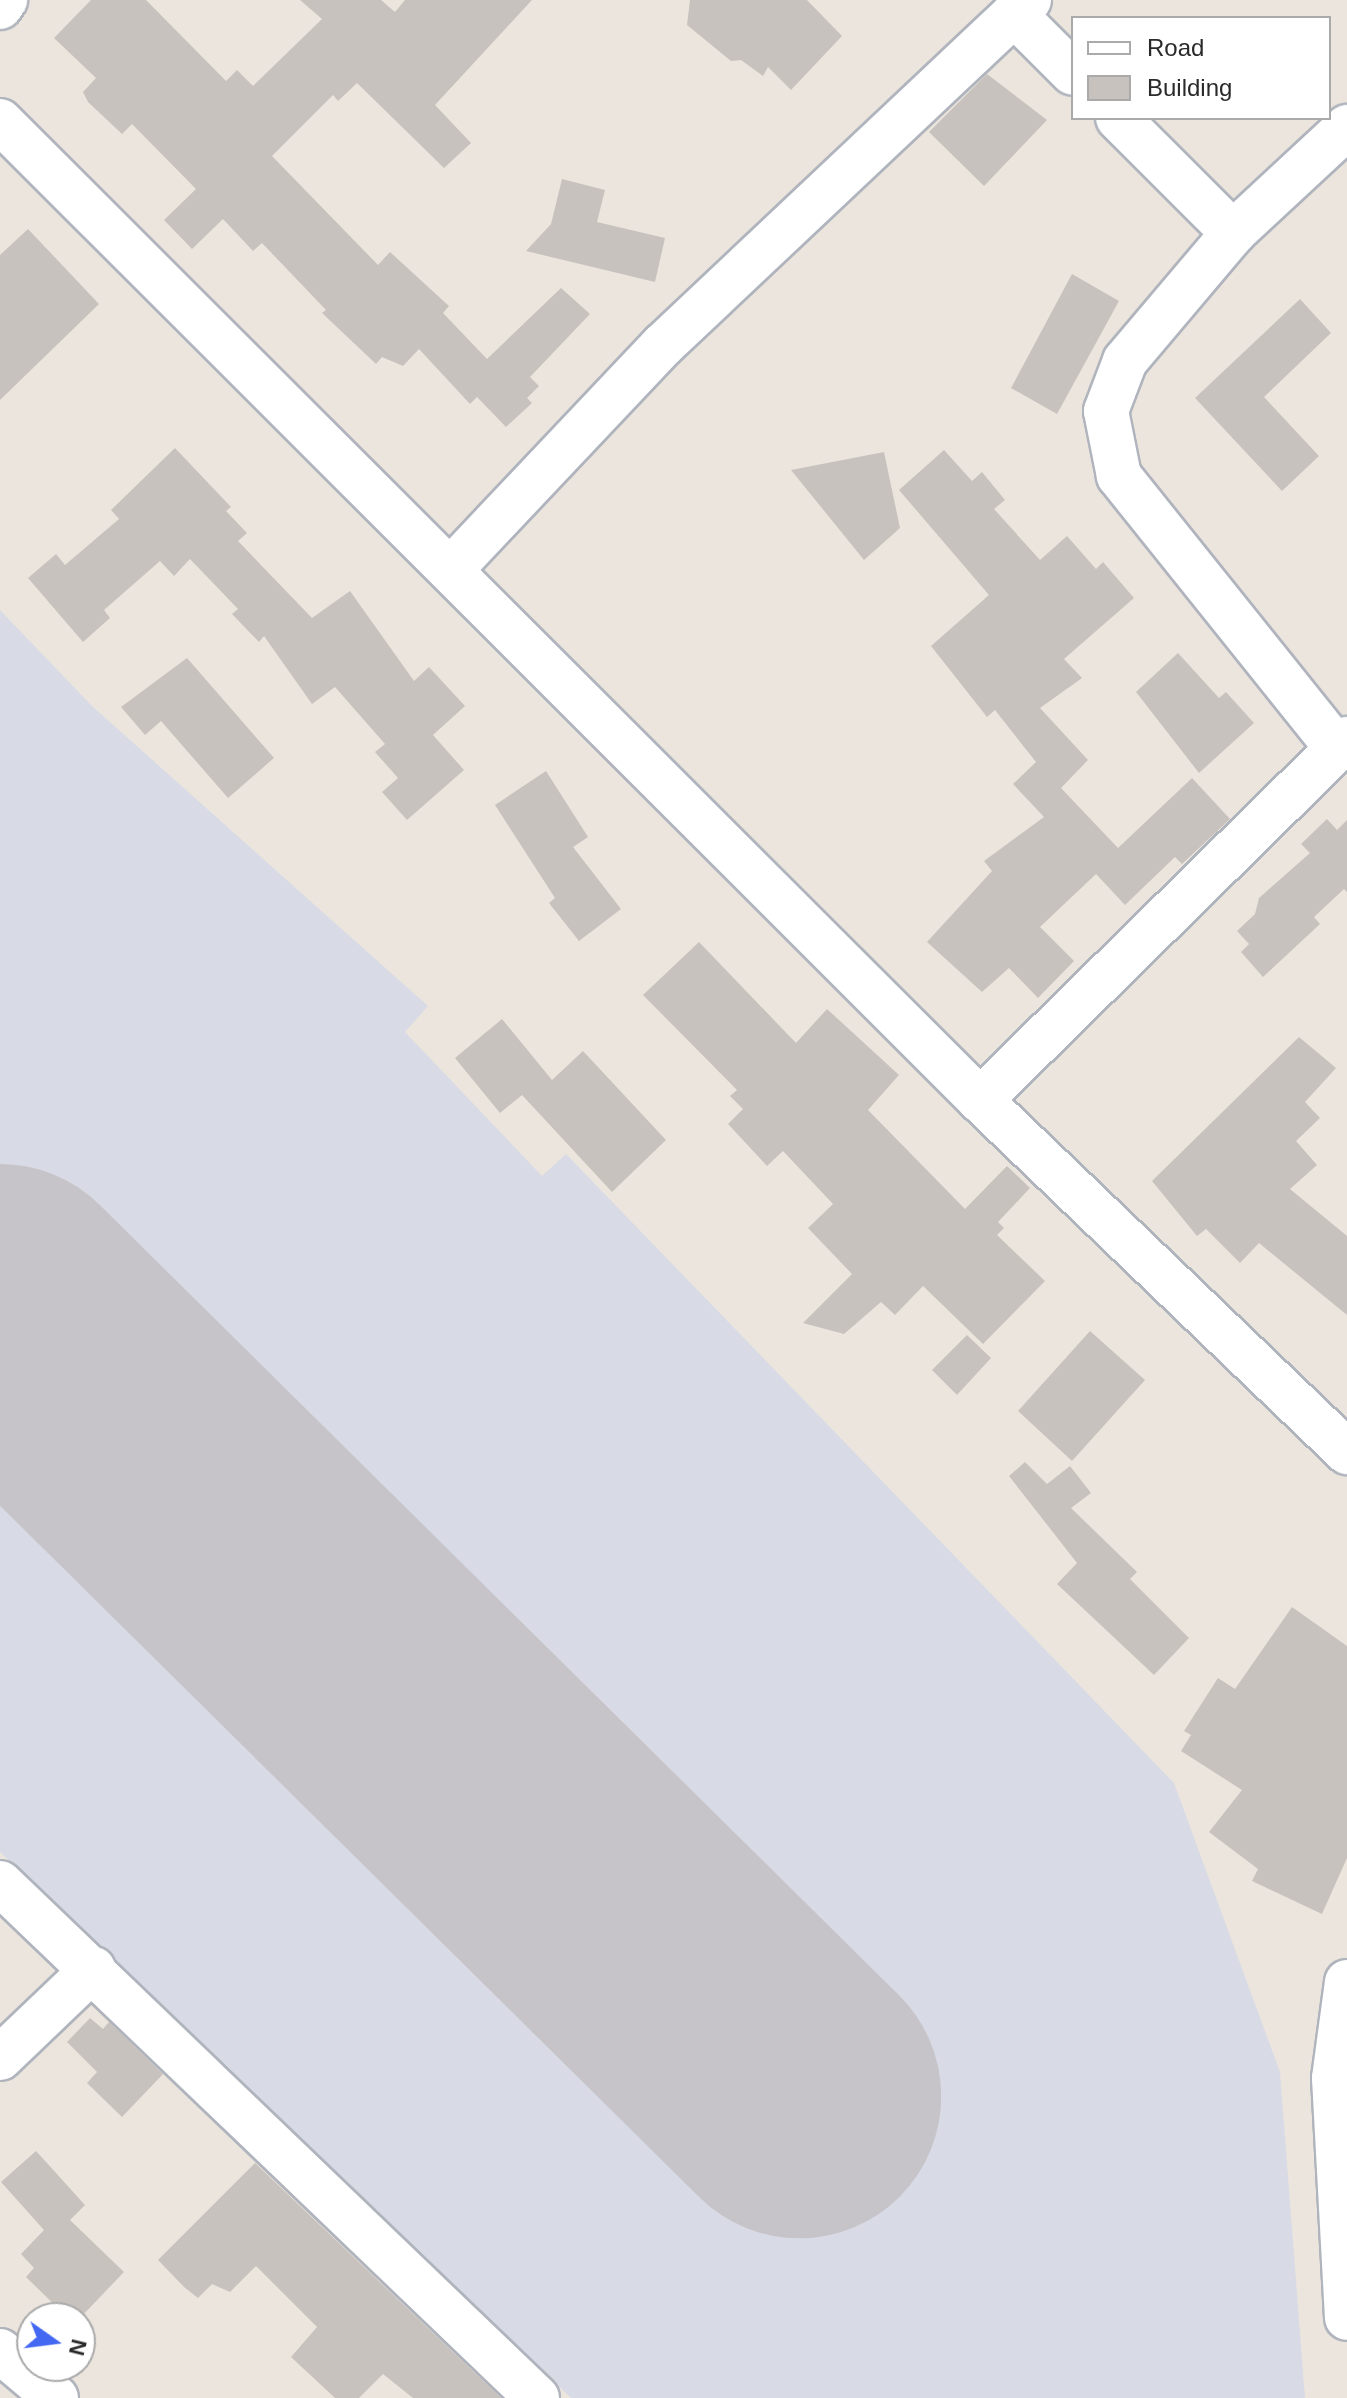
<!DOCTYPE html>
<style>
body{margin:0}
#map{position:relative;width:1347px;height:2398px;overflow:hidden;background:#ece5dd;font-family:Helvetica,sans-serif}
div>[style]{position:absolute}
.airport>*{inset:0;background:#d8dbe5}
.runway>*{height:284px;margin:-142px;padding:0 142px;transform-origin:142px;border-radius:142px;background:#c6c4c8}
.building>*{inset:0;background:#c7c2bd}
.roads{filter:drop-shadow(2px 0 #b0b4bd) drop-shadow(-2px 0 #b0b4bd) drop-shadow(0 2px #b0b4bd) drop-shadow(0 -2px #b0b4bd)}
.street>*{height:44px;margin:-22px;padding:0 22px;transform-origin:22px;border-radius:22px;background:#fff}
span{translate:-50% -50%;white-space:nowrap;text-align:center;line-height:1.15;-webkit-text-stroke:6px #fff;paint-order:stroke}
.legend{position:absolute;left:1071px;top:16px;width:260px;height:104px;box-sizing:border-box;background:#fff;border:2px solid #aaa;margin:0;padding:10px 14px;list-style:none;font-size:24px;color:#2a2a2a}
.legend li{display:flex;align-items:center;gap:16px;height:40px}
.legend b{width:40px;border:2px solid #aaa}
.north{position:absolute;left:16px;top:2302px;width:80px;height:80px;box-sizing:border-box;background:#fff;border:2px solid #aaa;border-radius:50%;rotate:104deg;font-size:22px;font-weight:700;line-height:32px;text-align:center;color:#2a2a2a}
.north::after{content:'';display:block;margin:auto;width:28px;height:36px;background:#4468f2;clip-path:polygon(50% 0,100% 100%,50% 72%,0 100%)}
</style>
<div id="map">
<div class="airport">
<div style="clip-path:polygon(0 610px,92px 706px,428px 1006px,405px 1032px,542px 1176px,566px 1154px,1174px 1783px,1280px 2072px,1305px 2398px,571px 2398px,0 1852px)"></div>
</div>
<div class="runway">
<div style="left:0;top:1306px;width:1124px;rotate:44.68deg"></div>
</div>
<div class="building">
<div style="clip-path:polygon(91px 0,146px 0,226px 81px,237px 70px,253px 86px,322px 19px,300px 0,381px 0,395px 12px,405px 0,532px 0,435px 105px,471px 143px,444px 168px,357px 83px,338px 101px,333px 95px,272px 156px,378px 265px,390px 252px,449px 306px,443px 313px,487px 359px,561px 288px,590px 314px,530px 377px,539px 386px,527px 398px,532px 403px,506px 427px,477px 397px,470px 404px,419px 349px,403px 366px,382px 357px,376px 364px,322px 313px,326px 310px,262px 243px,253px 251px,223px 219px,192px 249px,164px 220px,196px 189px,132px 124px,122px 134px,88px 102px,83px 92px,96px 78px,54px 38px)"></div>
<div style="clip-path:polygon(690px 0,807px 0,842px 36px,791px 90px,768px 67px,763px 76px,741px 60px,731px 61px,687px 25px)"></div>
<div style="clip-path:polygon(987px 74px,1047px 120px,984px 186px,929px 132px)"></div>
<div style="clip-path:polygon(562px 179px,605px 190px,597px 222px,665px 238px,655px 282px,526px 251px,551px 224px)"></div>
<div style="clip-path:polygon(28px 229px,99px 304px,0 400px,0 255px)"></div>
<div style="clip-path:polygon(1072px 274px,1119px 301px,1057px 414px,1011px 388px)"></div>
<div style="clip-path:polygon(1300px 299px,1331px 333px,1264px 397px,1319px 456px,1282px 491px,1195px 398px)"></div>
<div style="clip-path:polygon(175px 448px,231px 507px,226px 511px,247px 533px,238px 541px,312px 618px,350px 591px,414px 681px,429px 667px,465px 706px,433px 735px,464px 770px,407px 820px,382px 792px,398px 778px,375px 752px,385px 744px,335px 687px,312px 704px,264px 636px,259px 642px,232px 614px,238px 609px,190px 559px,174px 576px,160px 561px,104px 610px,110px 618px,83px 642px,28px 578px,56px 554px,65px 565px,119px 519px,111px 510px)"></div>
<div style="clip-path:polygon(944px 450px,972px 481px,982px 472px,1005px 500px,994px 509px,1040px 560px,1067px 536px,1096px 569px,1103px 562px,1134px 598px,1064px 659px,1082px 678px,1040px 708px,1088px 760px,1061px 788px,1118px 848px,1192px 778px,1230px 819px,1182px 864px,1175px 857px,1125px 905px,1096px 874px,1040px 927px,1074px 961px,1038px 998px,1009px 968px,982px 992px,927px 942px,992px 871px,984px 861px,1044px 817px,1013px 784px,1036px 762px,995px 710px,987px 717px,931px 646px,989px 595px,899px 490px)"></div>
<div style="clip-path:polygon(884px 452px,900px 528px,864px 560px,791px 470px)"></div>
<div style="clip-path:polygon(1178px 653px,1219px 698px,1226px 692px,1254px 723px,1199px 773px,1136px 692px)"></div>
<div style="clip-path:polygon(187px 658px,274px 758px,228px 798px,161px 721px,145px 735px,121px 707px)"></div>
<div style="clip-path:polygon(546px 771px,588px 837px,573px 847px,621px 909px,579px 941px,549px 903px,555px 898px,495px 805px)"></div>
<div style="clip-path:polygon(1327px 819px,1337px 830px,1347px 820px,1347px 892px,1344px 889px,1314px 917px,1320px 924px,1263px 977px,1241px 952px,1249px 944px,1237px 931px,1255px 914px,1259px 898px,1310px 853px,1301px 844px)"></div>
<div style="clip-path:polygon(699px 942px,796px 1043px,827px 1009px,899px 1075px,868px 1110px,965px 1209px,1007px 1166px,1030px 1188px,998px 1222px,1004px 1228px,997px 1235px,1045px 1281px,983px 1344px,923px 1286px,895px 1315px,881px 1302px,844px 1334px,803px 1323px,852px 1274px,808px 1228px,833px 1204px,783px 1151px,767px 1166px,728px 1124px,743px 1109px,730px 1096px,737px 1090px,643px 995px)"></div>
<div style="clip-path:polygon(502px 1019px,552px 1080px,583px 1051px,666px 1140px,612px 1192px,522px 1095px,500px 1113px,455px 1058px)"></div>
<div style="clip-path:polygon(1299px 1037px,1336px 1068px,1305px 1102px,1320px 1118px,1296px 1141px,1317px 1165px,1290px 1189px,1347px 1236px,1347px 1315px,1259px 1243px,1240px 1263px,1206px 1229px,1197px 1236px,1152px 1181px)"></div>
<div style="clip-path:polygon(1090px 1331px,1145px 1380px,1072px 1461px,1018px 1411px)"></div>
<div style="clip-path:polygon(967px 1335px,991px 1358px,957px 1395px,932px 1370px)"></div>
<div style="clip-path:polygon(1025px 1462px,1047px 1484px,1070px 1466px,1091px 1493px,1071px 1508px,1137px 1572px,1130px 1579px,1189px 1638px,1154px 1675px,1057px 1584px,1077px 1563px,1009px 1476px)"></div>
<div style="clip-path:polygon(1292px 1607px,1347px 1646px,1347px 1858px,1322px 1914px,1252px 1881px,1258px 1869px,1209px 1832px,1242px 1790px,1181px 1751px,1191px 1735px,1184px 1731px,1218px 1678px,1235px 1689px)"></div>
<div style="clip-path:polygon(90px 2018px,103px 2029px,109px 2022px,163px 2074px,122px 2117px,87px 2083px,97px 2072px,67px 2042px)"></div>
<div style="clip-path:polygon(36px 2151px,85px 2205px,70px 2220px,124px 2272px,80px 2318px,68px 2318px,26px 2277px,34px 2268px,21px 2254px,44px 2230px,1px 2182px)"></div>
<div style="clip-path:polygon(255px 2163px,501px 2398px,413px 2398px,383px 2374px,359px 2398px,335px 2398px,291px 2357px,317px 2327px,256px 2266px,230px 2292px,212px 2284px,198px 2298px,184px 2287px,158px 2260px)"></div>
</div>
<div class="roads">
<div class="street">
<div style="left:0;top:7px;width:9px;rotate:-54deg"></div>
<div style="left:1014px;top:14px;width:83px;rotate:45deg"></div>
<div style="left:1118px;top:118px;width:163px;rotate:45deg"></div>
<div style="left:0;top:121px;width:1385px;rotate:44.97deg"></div>
<div style="left:980px;top:1100px;width:509px;rotate:43.8deg"></div>
<div style="left:452px;top:568px;width:307px;rotate:-46.6deg"></div>
<div style="left:663px;top:345px;width:503px;rotate:-43.31deg"></div>
<div style="left:1337px;top:748px;width:349px;rotate:-128.7deg"></div>
<div style="left:1119px;top:476px;width:66px;rotate:-101.3deg"></div>
<div style="left:1106px;top:411px;width:53px;rotate:-69.2deg"></div>
<div style="left:1125px;top:361px;width:167px;rotate:-49.8deg"></div>
<div style="left:1233px;top:233px;width:156px;rotate:-42.9deg"></div>
<div style="left:980px;top:1100px;width:515px;rotate:-44.53deg"></div>
<div style="left:0;top:1883px;width:744px;rotate:43.8deg"></div>
<div style="left:1347px;top:1982px;width:97px;rotate:97.7deg"></div>
<div style="left:1334px;top:2078px;width:240px;rotate:86.9deg"></div>
<div style="left:0;top:2058px;width:129px;rotate:-43.7deg"></div>
<div style="left:0;top:2351px;width:73px;rotate:40deg"></div>
</div>
</div>
<ul class="legend">
<li><b style="height:10px;background:#fff"></b>Road</li>
<li><b style="height:22px;background:#c7c2bd"></b>Building</li>
</ul>
<div class="north">N</div>
</div>
